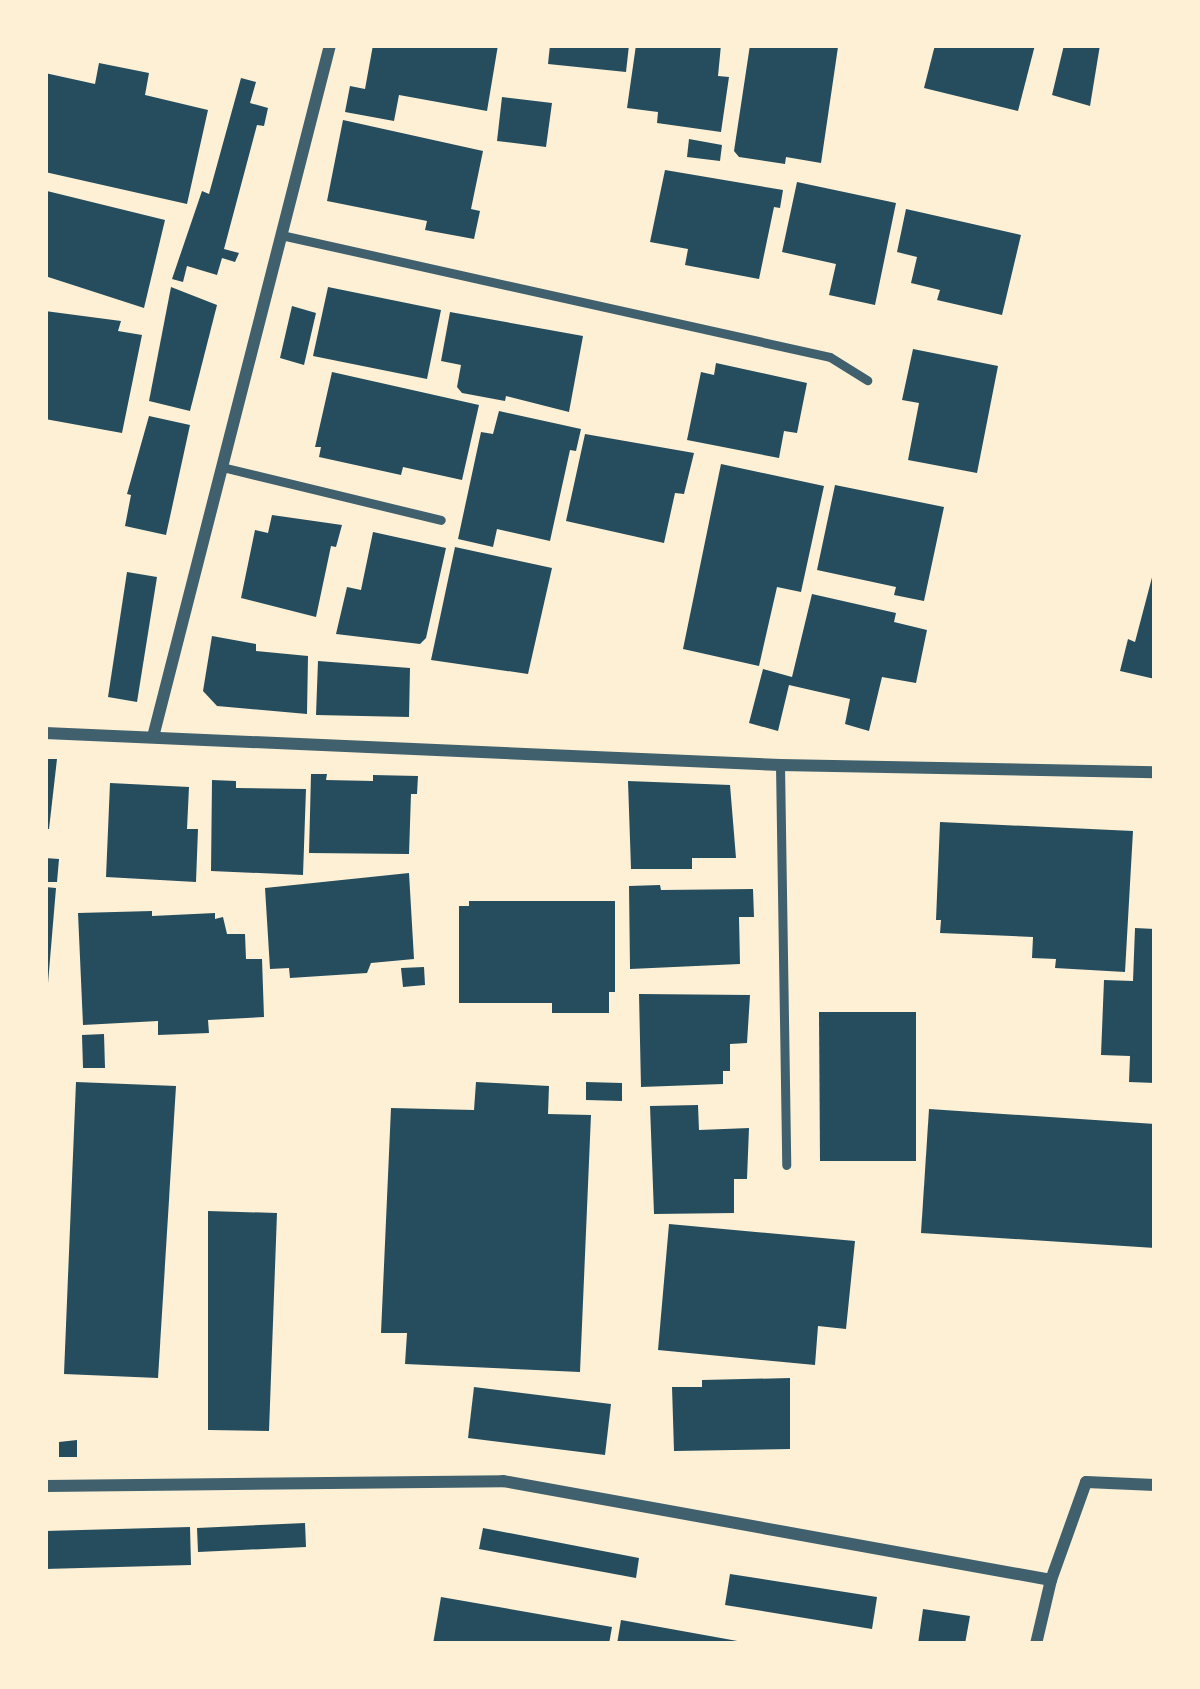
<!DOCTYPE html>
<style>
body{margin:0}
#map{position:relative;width:1200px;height:1689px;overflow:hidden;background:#fdf0d5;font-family:"Work Sans",sans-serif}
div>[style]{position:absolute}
.building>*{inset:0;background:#264d5e}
.service>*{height:9px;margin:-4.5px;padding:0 4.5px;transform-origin:4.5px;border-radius:4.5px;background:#3f606c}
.minor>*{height:12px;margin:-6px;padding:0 6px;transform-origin:6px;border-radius:6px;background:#3f606c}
span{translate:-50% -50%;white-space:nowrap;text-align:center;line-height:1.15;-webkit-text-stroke:9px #fdf0d5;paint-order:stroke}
.frame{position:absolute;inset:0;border:48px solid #fdf0d5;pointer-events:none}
</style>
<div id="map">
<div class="building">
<div style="clip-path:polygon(373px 45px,498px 45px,487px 111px,399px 95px,394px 121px,345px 112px,350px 86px,365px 89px)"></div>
<div style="clip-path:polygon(550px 45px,629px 45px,626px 72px,548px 64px)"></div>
<div style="clip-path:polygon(636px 45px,721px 45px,718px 76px,729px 77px,721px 132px,657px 123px,658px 112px,627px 108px)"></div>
<div style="clip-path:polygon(750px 45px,838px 47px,821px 163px,786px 157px,785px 164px,739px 157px,734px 151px)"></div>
<div style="clip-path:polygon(935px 45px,1035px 45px,1018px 111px,924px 88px)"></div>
<div style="clip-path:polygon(1064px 45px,1100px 45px,1090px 106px,1052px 95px)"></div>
<div style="clip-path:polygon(99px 63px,149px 73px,145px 95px,208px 110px,187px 204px,45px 172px,45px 73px,95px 84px)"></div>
<div style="clip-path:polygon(241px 78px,256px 82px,250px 103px,268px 108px,264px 126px,257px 125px,224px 249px,239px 253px,235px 262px,222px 258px,217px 275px,187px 266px,183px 282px,172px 279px,202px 191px,209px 194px)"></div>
<div style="clip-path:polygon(502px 97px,552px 103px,546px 147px,497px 141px)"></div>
<div style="clip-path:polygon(343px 120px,483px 151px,471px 209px,480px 211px,474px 239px,425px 230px,427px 221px,327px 201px)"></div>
<div style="clip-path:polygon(689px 139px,722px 145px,720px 161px,687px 157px)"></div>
<div style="clip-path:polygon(665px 170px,783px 190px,780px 208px,774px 207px,759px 279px,685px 265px,688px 249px,650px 242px)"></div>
<div style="clip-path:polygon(797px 182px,896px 203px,875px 305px,829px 295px,836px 264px,782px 252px)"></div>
<div style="clip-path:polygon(47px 191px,165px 220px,144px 308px,45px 276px)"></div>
<div style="clip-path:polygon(906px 209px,1021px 235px,1002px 315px,937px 300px,940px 290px,911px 283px,917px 257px,897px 252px)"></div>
<div style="clip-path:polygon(171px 287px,217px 305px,190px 411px,149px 401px)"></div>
<div style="clip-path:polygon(328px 287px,441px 310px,427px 379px,313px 356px)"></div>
<div style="clip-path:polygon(292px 306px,316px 313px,304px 365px,280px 358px)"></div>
<div style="clip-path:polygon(45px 311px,121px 321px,118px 331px,142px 335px,122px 433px,45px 419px)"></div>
<div style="clip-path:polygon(450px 312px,583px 336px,569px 412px,506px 396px,505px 401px,462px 393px,457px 387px,461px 365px,441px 361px)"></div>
<div style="clip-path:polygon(913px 349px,998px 366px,977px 473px,908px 460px,919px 403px,902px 400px)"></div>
<div style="clip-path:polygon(716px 363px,807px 383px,797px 433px,784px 431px,779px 458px,687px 440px,701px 372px,714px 375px)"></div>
<div style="clip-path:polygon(332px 372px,479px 405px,462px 480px,403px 467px,401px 475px,319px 457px,321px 447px,315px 447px)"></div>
<div style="clip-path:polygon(499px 411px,581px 429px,576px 451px,570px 450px,550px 541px,497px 529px,493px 547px,458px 539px,481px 432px,493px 434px)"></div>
<div style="clip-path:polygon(149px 416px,190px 425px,166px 535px,125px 526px,131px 495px,127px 494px)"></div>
<div style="clip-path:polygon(585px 434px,694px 453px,684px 494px,675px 493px,664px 543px,566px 521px)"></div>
<div style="clip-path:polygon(721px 464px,824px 486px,801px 592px,777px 587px,759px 666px,683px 649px)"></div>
<div style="clip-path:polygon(835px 485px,944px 507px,924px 601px,894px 595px,896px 587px,817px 570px)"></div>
<div style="clip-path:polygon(272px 515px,342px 525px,336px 547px,331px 546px,316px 617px,241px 598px,255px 530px,268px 533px)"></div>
<div style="clip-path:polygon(373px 532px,446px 548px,426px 638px,420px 644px,336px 634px,347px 587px,361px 590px)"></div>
<div style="clip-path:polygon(455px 547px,552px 568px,528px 674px,431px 660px)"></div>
<div style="clip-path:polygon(1155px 566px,1155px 679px,1120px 671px,1128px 639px,1135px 642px)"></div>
<div style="clip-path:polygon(127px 572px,157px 577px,137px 702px,108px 697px)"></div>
<div style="clip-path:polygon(812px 594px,896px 613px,894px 622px,927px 630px,916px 683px,882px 677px,869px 731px,845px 724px,850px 699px,789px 685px,778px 731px,749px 723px,763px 669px,792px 677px)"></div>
<div style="clip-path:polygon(212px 636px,256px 644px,256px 651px,308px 656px,307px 714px,217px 706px,203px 691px)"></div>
<div style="clip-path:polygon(318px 661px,410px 668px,409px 717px,316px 715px)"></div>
<div style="clip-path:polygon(45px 759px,57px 759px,49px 829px,45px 829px)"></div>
<div style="clip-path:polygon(311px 774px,327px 774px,326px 780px,373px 781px,373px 775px,418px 776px,417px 794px,411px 794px,409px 854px,309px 853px)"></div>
<div style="clip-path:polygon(212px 780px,236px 781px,236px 788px,306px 789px,303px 875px,211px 871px)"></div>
<div style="clip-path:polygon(628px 781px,730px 785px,736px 858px,692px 858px,692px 869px,631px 869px)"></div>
<div style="clip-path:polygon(110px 783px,189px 787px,187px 829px,198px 829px,196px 882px,106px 877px)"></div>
<div style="clip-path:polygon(940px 822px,1133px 831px,1125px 972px,1055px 968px,1056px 959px,1032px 958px,1033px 937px,940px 933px,941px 920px,936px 920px)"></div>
<div style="clip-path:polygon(45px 858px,59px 859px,57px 882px,45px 882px)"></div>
<div style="clip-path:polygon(409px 873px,414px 959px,371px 963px,367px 973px,290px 978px,289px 968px,270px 969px,265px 888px)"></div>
<div style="clip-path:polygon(660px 885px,661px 890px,753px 889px,754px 917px,739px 917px,740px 964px,630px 969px,629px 886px)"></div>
<div style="clip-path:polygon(45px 887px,56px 888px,48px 983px,45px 983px)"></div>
<div style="clip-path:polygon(469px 901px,615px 901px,615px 992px,609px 992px,609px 1013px,552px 1013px,552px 1003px,459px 1003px,459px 906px,469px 906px)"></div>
<div style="clip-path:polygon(152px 911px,152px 916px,215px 913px,215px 919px,223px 917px,227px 934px,245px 934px,246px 959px,262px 959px,264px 1017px,208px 1020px,209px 1033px,158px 1035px,158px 1021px,83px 1025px,78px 913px)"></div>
<div style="clip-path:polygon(1135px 928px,1155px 929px,1155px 1083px,1129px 1082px,1130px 1056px,1101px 1055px,1104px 980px,1133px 981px)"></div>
<div style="clip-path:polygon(424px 967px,425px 985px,403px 987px,401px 968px)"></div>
<div style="clip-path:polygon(639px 994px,750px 995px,747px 1043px,730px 1044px,730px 1071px,723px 1071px,723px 1084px,641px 1087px)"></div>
<div style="clip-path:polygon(819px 1012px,916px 1012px,916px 1161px,820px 1161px)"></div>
<div style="clip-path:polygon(104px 1034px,105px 1068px,83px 1068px,82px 1035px)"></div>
<div style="clip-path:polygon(76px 1082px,176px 1086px,158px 1378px,64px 1374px)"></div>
<div style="clip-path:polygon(476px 1082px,549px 1086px,548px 1114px,591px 1115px,580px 1372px,405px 1364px,407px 1333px,381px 1333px,391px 1108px,474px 1110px)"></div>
<div style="clip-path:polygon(586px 1082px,622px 1083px,622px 1101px,586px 1100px)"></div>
<div style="clip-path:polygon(698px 1105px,699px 1130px,749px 1128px,747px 1179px,734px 1179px,734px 1213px,654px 1214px,650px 1106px)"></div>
<div style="clip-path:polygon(929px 1109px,1155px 1124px,1155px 1248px,921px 1233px)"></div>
<div style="clip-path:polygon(208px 1211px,277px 1213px,269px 1431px,208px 1430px)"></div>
<div style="clip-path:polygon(669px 1224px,855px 1241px,846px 1329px,818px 1326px,815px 1365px,658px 1350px)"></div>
<div style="clip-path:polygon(790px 1378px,790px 1449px,674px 1451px,672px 1387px,702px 1387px,702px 1380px)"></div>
<div style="clip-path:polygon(474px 1387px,611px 1404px,605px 1455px,468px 1438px)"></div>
<div style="clip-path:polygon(77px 1440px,77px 1457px,59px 1457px,59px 1442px)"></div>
<div style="clip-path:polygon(305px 1523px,306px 1547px,198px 1552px,197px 1528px)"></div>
<div style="clip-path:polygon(190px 1527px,191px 1565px,45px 1569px,45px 1531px)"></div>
<div style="clip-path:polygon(483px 1528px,639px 1558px,636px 1578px,479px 1549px)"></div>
<div style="clip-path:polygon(730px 1574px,877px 1597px,872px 1629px,725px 1605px)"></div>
<div style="clip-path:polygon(441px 1597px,612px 1627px,609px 1644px,433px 1644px)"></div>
<div style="clip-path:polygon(923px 1609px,970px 1616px,965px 1644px,918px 1644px)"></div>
<div style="clip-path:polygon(621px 1620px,743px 1642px,742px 1644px,617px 1644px)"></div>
</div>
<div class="service">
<div style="left:281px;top:235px;width:562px;rotate:12.53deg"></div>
<div style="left:830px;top:357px;width:44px;rotate:31.9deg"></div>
<div style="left:222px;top:467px;width:225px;rotate:13.6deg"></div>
<div style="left:780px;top:765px;width:400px;rotate:89.1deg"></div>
</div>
<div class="minor">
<div style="left:45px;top:733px;width:736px;rotate:2.49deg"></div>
<div style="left:780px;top:765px;width:375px;rotate:1.1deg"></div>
<div style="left:153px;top:737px;width:714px;rotate:-75.65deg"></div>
<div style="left:45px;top:1486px;width:458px;rotate:-0.6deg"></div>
<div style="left:503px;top:1481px;width:557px;rotate:10.24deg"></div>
<div style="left:1036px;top:1644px;width:66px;rotate:-76.8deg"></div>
<div style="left:1051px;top:1580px;width:104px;rotate:-70.3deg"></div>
<div style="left:1086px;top:1482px;width:69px;rotate:2.5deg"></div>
</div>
<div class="frame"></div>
</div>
